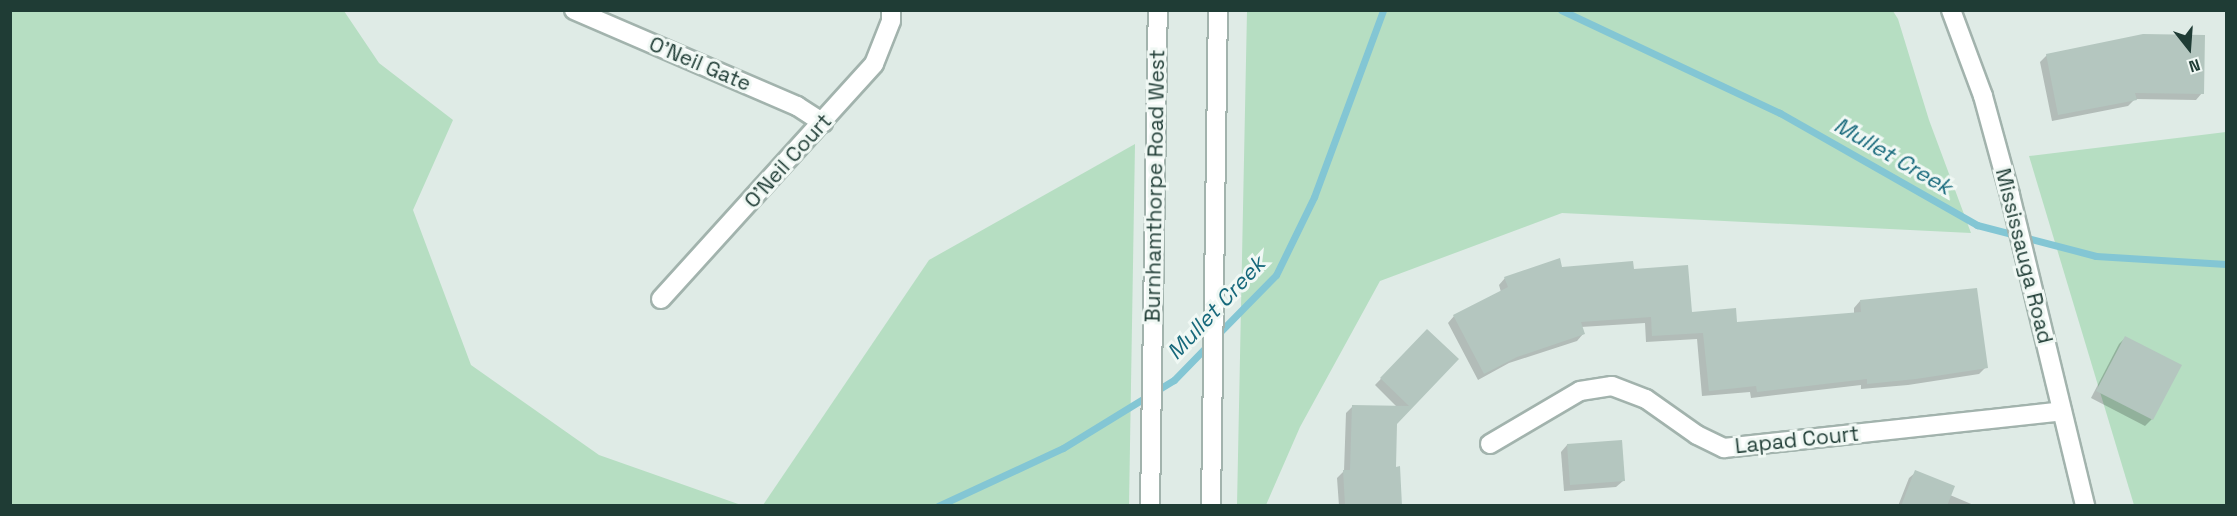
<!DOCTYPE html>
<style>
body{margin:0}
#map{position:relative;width:2237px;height:516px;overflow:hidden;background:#dfebe6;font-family:"Space Grotesk",sans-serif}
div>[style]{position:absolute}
.green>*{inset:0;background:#b6dec2}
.shadow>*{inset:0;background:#0003}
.stream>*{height:7px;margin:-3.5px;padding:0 3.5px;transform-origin:3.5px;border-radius:3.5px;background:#83c6d4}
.building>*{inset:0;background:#b4c6bf}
.roads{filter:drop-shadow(2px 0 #a2b3ad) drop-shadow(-2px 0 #a2b3ad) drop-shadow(0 2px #a2b3ad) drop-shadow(0 -2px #a2b3ad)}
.street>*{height:18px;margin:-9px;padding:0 9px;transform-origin:9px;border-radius:9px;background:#fff}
.secondary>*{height:18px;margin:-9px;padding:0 9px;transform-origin:9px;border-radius:9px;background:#fff}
span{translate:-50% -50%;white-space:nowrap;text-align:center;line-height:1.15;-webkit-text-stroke:6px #f0f8f4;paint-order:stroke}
.street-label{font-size:21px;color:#1f3c35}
.water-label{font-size:22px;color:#16687b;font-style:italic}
.frame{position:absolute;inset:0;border:12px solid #1f3c35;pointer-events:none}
.north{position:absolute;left:2159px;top:18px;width:60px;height:60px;-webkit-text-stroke:4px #f0f8f4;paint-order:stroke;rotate:163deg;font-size:16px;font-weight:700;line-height:24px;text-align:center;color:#1f3c35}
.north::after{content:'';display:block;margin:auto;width:21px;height:27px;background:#1f3c35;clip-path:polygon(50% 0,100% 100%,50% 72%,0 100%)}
</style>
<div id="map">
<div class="green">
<div style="clip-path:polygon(10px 11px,344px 11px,379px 63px,453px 120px,413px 210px,471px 365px,599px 455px,741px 505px,11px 505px)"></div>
<div style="clip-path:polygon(1247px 11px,1893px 11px,1898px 19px,1929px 120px,1971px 233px,1562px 213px,1380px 281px,1300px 427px,1266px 505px,1237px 505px)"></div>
<div style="clip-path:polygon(2226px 132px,2226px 505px,2134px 505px,2029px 156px)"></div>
<div style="clip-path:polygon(1135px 144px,1129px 505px,763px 505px,929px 260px)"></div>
</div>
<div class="shadow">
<div style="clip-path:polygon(2047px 55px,2202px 93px,2196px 100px,2135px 99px,2128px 106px,2052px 121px,2040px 62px)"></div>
<div style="clip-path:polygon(1561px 268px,1632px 271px,1690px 314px,1736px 324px,1854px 314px,1854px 308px,1860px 301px,1986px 367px,1979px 374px,1908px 385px,1861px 389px,1861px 385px,1751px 398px,1750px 392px,1702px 396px,1697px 339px,1646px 342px,1645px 323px,1581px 327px,1583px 334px,1577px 341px,1509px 363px,1478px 380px,1448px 323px,1454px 316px,1501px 292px,1499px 285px,1505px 278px)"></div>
<div style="clip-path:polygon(1427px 331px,1457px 359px,1396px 423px,1394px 468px,1401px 506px,1339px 506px,1337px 478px,1344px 471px,1346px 413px,1353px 406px,1397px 407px,1375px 385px)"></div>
<div style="clip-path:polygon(2125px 338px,2152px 419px,2145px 426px,2091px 398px,2119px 344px)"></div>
<div style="clip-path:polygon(1567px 445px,1623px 481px,1616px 487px,1564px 491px,1561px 452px)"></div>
<div style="clip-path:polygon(1916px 472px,1950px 495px,1976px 506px,1898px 506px,1909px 478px)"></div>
</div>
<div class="stream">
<div style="left:1561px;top:10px;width:242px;rotate:25.2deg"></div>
<div style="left:1780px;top:113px;width:227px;rotate:29.6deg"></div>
<div style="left:1977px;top:225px;width:123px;rotate:14.6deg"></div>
<div style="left:2096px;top:256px;width:130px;rotate:3.5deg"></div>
<div style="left:1217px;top:335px;width:84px;rotate:-45.5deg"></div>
<div style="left:1276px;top:275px;width:87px;rotate:-64deg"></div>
<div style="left:1314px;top:197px;width:199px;rotate:-69.7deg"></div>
<div style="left:938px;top:506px;width:138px;rotate:-24.9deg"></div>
<div style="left:1063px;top:448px;width:130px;rotate:-31.5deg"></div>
<div style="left:1174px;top:380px;width:52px;rotate:-45.8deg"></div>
</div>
<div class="building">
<div style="clip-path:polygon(2143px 34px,2205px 35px,2204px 94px,2135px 93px,2137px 100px,2058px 115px,2046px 54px)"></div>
<div style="clip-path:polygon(1560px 258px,1562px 267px,1633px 261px,1634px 269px,1688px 265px,1692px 312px,1736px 308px,1737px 322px,1861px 312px,1860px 300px,1977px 288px,1988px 368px,1916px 379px,1867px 384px,1867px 379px,1757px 392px,1756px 386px,1709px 391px,1703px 333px,1652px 336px,1651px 317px,1581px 322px,1585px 334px,1517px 357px,1484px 374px,1453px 315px,1508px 287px,1504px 277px)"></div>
<div style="clip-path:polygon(1427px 329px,1459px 359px,1397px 424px,1396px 467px,1400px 466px,1402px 506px,1345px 506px,1343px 470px,1350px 470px,1352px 405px,1409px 406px,1380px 378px)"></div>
<div style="clip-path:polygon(2125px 336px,2182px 365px,2153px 420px,2096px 391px)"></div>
<div style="clip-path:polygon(1622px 440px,1625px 481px,1570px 485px,1567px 444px)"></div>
<div style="clip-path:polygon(1915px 470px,1955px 486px,1947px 506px,1901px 506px)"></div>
</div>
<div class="roads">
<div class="street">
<div style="left:574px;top:10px;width:243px;rotate:23.3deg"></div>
<div style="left:797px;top:106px;width:31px;rotate:33deg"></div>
<div style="left:661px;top:299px;width:317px;rotate:-47.8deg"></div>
<div style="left:874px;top:64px;width:46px;rotate:-68.4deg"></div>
<div style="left:891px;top:21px;width:11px;rotate:-90deg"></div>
<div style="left:1490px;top:444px;width:104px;rotate:-30.5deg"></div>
<div style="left:1580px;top:391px;width:32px;rotate:-9deg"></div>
<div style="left:1612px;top:386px;width:36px;rotate:21deg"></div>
<div style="left:1646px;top:399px;width:62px;rotate:35.2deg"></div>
<div style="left:1697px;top:435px;width:30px;rotate:26deg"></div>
<div style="left:1724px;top:448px;width:340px;rotate:-6.2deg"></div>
</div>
<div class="secondary">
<div style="left:1951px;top:10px;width:92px;rotate:69.6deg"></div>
<div style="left:1983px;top:96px;width:103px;rotate:74.7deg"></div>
<div style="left:2010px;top:195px;width:320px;rotate:76.4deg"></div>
<div style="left:1150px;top:506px;width:496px;rotate:-89.1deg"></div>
<div style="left:1211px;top:506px;width:496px;rotate:-89.2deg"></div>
</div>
</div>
<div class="street-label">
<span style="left:700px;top:64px;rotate:23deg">O'Neil Gate</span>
<span style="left:788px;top:161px;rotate:-48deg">O'Neil Court</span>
<span style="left:1155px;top:186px;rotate:-89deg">Burnhamthorpe Road West</span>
<span style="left:2024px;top:256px;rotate:76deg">Mississauga Road</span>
<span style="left:1797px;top:440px;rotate:-6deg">Lapad Court</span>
</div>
<div class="water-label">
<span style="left:1893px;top:156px;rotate:30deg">Mullet Creek</span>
<span style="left:1216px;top:308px;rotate:-47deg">Mullet Creek</span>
</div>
<div class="frame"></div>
<div class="north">N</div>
</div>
